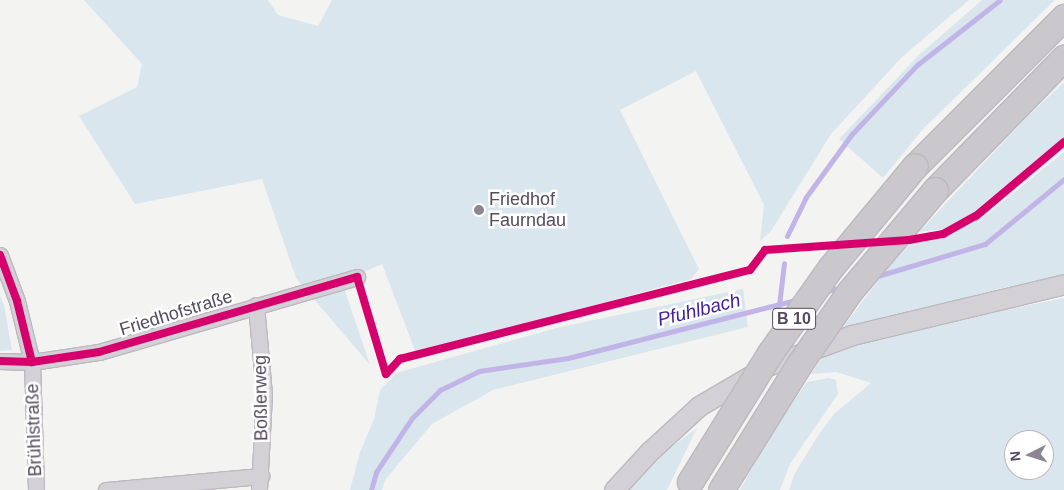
<!DOCTYPE html>
<meta charset="utf-8">
<style>
body{margin:0}
#map{position:relative;width:1064px;height:490px;overflow:hidden;background:#f3f3f2;font-family:Helvetica,sans-serif}
div>[style]{position:absolute}
.green>*{inset:0;background:#dae6ee}
.stream>*{height:5px;margin:-2.5px;padding:0 2.5px;transform-origin:2.5px;border-radius:2.5px;background:#c1b4e7}
.roads{filter:drop-shadow(1px 0 #bdb9c0) drop-shadow(-1px 0 #bdb9c0) drop-shadow(0 1px #bdb9c0) drop-shadow(0 -1px #bdb9c0)}
.minor>*{height:15px;margin:-7.5px;padding:0 7.5px;transform-origin:7.5px;border-radius:7.5px;background:#d3d1d5}
.tertiary>*{height:19px;margin:-9.5px;padding:0 9.5px;transform-origin:9.5px;border-radius:9.5px;background:#d3d1d5}
.trunk>*{height:25px;margin:-12.5px;padding:0 12.5px;transform-origin:12.5px;border-radius:12.5px;background:#cac8cc}
.bridges{filter:drop-shadow(1px 0 #bdb9c0) drop-shadow(-1px 0 #bdb9c0) drop-shadow(0 1px #bdb9c0) drop-shadow(0 -1px #bdb9c0)}
.trunk-bridge>*{height:25px;margin:-12.5px;padding:0 12.5px;transform-origin:12.5px;border-radius:12.5px;background:#cac8cc}
.cycleway>*{height:8px;margin:-4px;padding:0 4px;transform-origin:4px;border-radius:4px;background:#d6006c}
.dots>*{width:14px;height:14px;translate:-50% -50%;box-sizing:border-box;border:2px solid #fff;border-radius:50%}
span{translate:-50% -50%;white-space:nowrap;text-align:center;line-height:1.15;-webkit-text-stroke:5px #fff;paint-order:stroke}
.shield-label span{padding:1px 4px;background:#fff;border:1px solid;border-radius:4px;-webkit-text-stroke-width:0}
.shield-label{font-size:16px;color:#544b5d;font-weight:700}
.poi-label{font-size:18px;color:#544b5d}
.left{translate:0 -50%;text-align:left}
.street-label{font-size:18px;color:#544b5d}
.water-label{font-size:19px;color:#401e9d;font-style:italic}
.north{position:absolute;left:1004px;top:430px;width:50px;height:50px;box-sizing:border-box;background:#fff;border:1px solid #bbb7be;border-radius:50%;rotate:265deg;font-size:14px;font-weight:700;line-height:20px;text-align:center;color:#544b5d}
.north::after{content:'';display:block;margin:auto;width:18px;height:22px;background:#8c8691;clip-path:polygon(50% 0,100% 100%,50% 72%,0 100%)}
</style>
<div id="map">
<div class="green">
<div style="clip-path:polygon(84px 0,268px 0,278px 15px,318px 26px,332px 0,969px 0,902px 57px,831px 134px,771px 231px,760px 241px,764px 205px,696px 71px,620px 110px,699px 269px,691px 279px,416px 353px,382px 264px,342px 282px,370px 365px,296px 278px,262px 179px,135px 204px,79px 116px,137px 87px,142px 64px)"></div>
<div style="clip-path:polygon(982px 0,1055px 0,924px 128px,883px 178px,839px 139px,920px 54px)"></div>
<div style="clip-path:polygon(1064px 82px,1064px 138px,975px 214px,944px 229px,919px 232px,1026px 118px)"></div>
<div style="clip-path:polygon(1064px 152px,1064px 276px,1006px 287px,840px 331px,907px 243px,942px 238px,981px 219px)"></div>
<div style="clip-path:polygon(743px 289px,748px 327px,493px 390px,432px 424px,385px 480px,382px 490px,350px 490px,360px 452px,374px 419px,380px 390px,396px 373px,560px 327px)"></div>
<div style="clip-path:polygon(0 296px,4px 305px,12px 350px,0 351px)"></div>
<div style="clip-path:polygon(evenodd,1064px 298px,1064px 490px,789px 490px,795px 473px,819px 434px,835px 413px,871px 383px,836px 372px,811px 374px,826px 352px,921px 327px,1064px 298px,1014px 440px,1044px 440px,1044px 470px,1014px 470px,1014px 440px)"></div>
<div style="clip-path:polygon(829px 378px,836px 380px,838px 394px,790px 464px,780px 490px,740px 490px,774px 429px,807px 382px)"></div>
<div style="clip-path:polygon(697px 428px,667px 490px,629px 490px,658px 457px)"></div>
</div>
<div class="stream">
<div style="left:787px;top:236px;width:43px;rotate:-64deg"></div>
<div style="left:806px;top:197px;width:77px;rotate:-54deg"></div>
<div style="left:851px;top:135px;width:96px;rotate:-46.7deg"></div>
<div style="left:917px;top:65px;width:105px;rotate:-38.1deg"></div>
<div style="left:874px;top:277px;width:116px;rotate:-16.6deg"></div>
<div style="left:985px;top:244px;width:102px;rotate:-39.4deg"></div>
<div style="left:824px;top:292px;width:19px;rotate:-16deg"></div>
<div style="left:779px;top:305px;width:42px;rotate:-83.2deg"></div>
<div style="left:371px;top:490px;width:19px;rotate:-74deg"></div>
<div style="left:376px;top:472px;width:65px;rotate:-56.3deg"></div>
<div style="left:412px;top:418px;width:40px;rotate:-45deg"></div>
<div style="left:440px;top:390px;width:43px;rotate:-26deg"></div>
<div style="left:479px;top:371px;width:90px;rotate:-8.3deg"></div>
<div style="left:568px;top:358px;width:235px;rotate:-14.3deg"></div>
</div>
<div class="roads">
<div class="minor">
<div style="left:0;top:255px;width:49px;rotate:69.7deg"></div>
<div style="left:17px;top:301px;width:63px;rotate:76.2deg"></div>
<div style="left:32px;top:362px;width:128px;rotate:88.2deg"></div>
<div style="left:256px;top:305px;width:89px;rotate:84.9deg"></div>
<div style="left:264px;top:394px;width:96px;rotate:93deg"></div>
<div style="left:0;top:361px;width:32px;rotate:2deg"></div>
<div style="left:32px;top:362px;width:68px;rotate:-8.5deg"></div>
<div style="left:99px;top:352px;width:269px;rotate:-16.2deg"></div>
<div style="left:106px;top:490px;width:156px;rotate:-5.2deg"></div>
</div>
<div class="tertiary">
<div style="left:614px;top:490px;width:52px;rotate:-47.4deg"></div>
<div style="left:649px;top:452px;width:68px;rotate:-42.6deg"></div>
<div style="left:699px;top:406px;width:79px;rotate:-30.5deg"></div>
<div style="left:767px;top:366px;width:90px;rotate:-20deg"></div>
<div style="left:852px;top:335px;width:218px;rotate:-13.5deg"></div>
</div>
<div class="trunk">
<div style="left:915px;top:166px;width:211px;rotate:-45deg"></div>
<div style="left:935px;top:190px;width:185px;rotate:-45.7deg"></div>
</div>
</div>
<div class="bridges">
<div class="trunk-bridge">
<div style="left:690px;top:482px;width:152px;rotate:-58.2deg"></div>
<div style="left:770px;top:353px;width:105px;rotate:-54.7deg"></div>
<div style="left:831px;top:267px;width:131px;rotate:-50.3deg"></div>
<div style="left:721px;top:490px;width:150px;rotate:-58.1deg"></div>
<div style="left:800px;top:363px;width:88px;rotate:-55.2deg"></div>
<div style="left:850px;top:291px;width:132px;rotate:-49.9deg"></div>
</div>
</div>
<div class="cycleway">
<div style="left:0;top:255px;width:49px;rotate:69.7deg"></div>
<div style="left:17px;top:301px;width:63px;rotate:76.2deg"></div>
<div style="left:0;top:361px;width:32px;rotate:2deg"></div>
<div style="left:32px;top:362px;width:68px;rotate:-8.5deg"></div>
<div style="left:99px;top:352px;width:269px;rotate:-16.2deg"></div>
<div style="left:357px;top:277px;width:101px;rotate:73.4deg"></div>
<div style="left:386px;top:374px;width:21px;rotate:-47deg"></div>
<div style="left:400px;top:359px;width:361px;rotate:-14.3deg"></div>
<div style="left:750px;top:270px;width:25px;rotate:-53deg"></div>
<div style="left:765px;top:250px;width:144px;rotate:-4deg"></div>
<div style="left:909px;top:240px;width:35px;rotate:-10deg"></div>
<div style="left:943px;top:234px;width:38px;rotate:-29deg"></div>
<div style="left:976px;top:216px;width:115px;rotate:-40.1deg"></div>
</div>
<div class="dots">
<div style="left:479px;top:210px;background:#8c8691"></div>
</div>
<div class="shield-label">
<span style="left:794px;top:319px">B 10</span>
</div>
<div class="poi-label">
<span class="left" style="left:489px;top:210px">Friedhof<br>Faurndau</span>
</div>
<div class="street-label">
<span style="left:176px;top:313px;rotate:-17deg">Friedhofstraße</span>
<span style="left:261px;top:398px;rotate:-91deg">Boßlerweg</span>
<span style="left:34px;top:430px;rotate:-92deg">Brühlstraße</span>
</div>
<div class="water-label">
<span style="left:699px;top:310px;rotate:-14deg">Pfuhlbach</span>
</div>
<div class="north">N</div>
</div>
